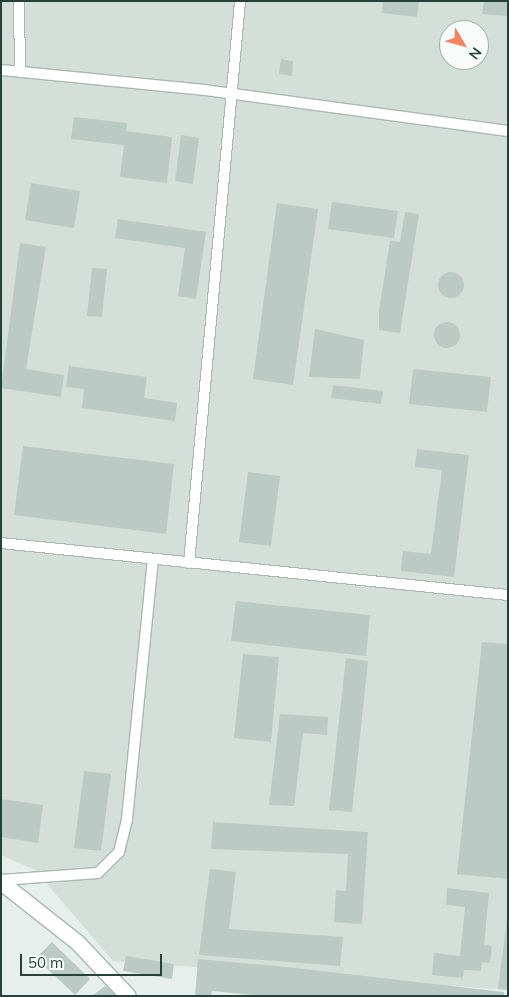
<!DOCTYPE html>
<style>
body{margin:0}
#map{position:relative;width:509px;height:997px;overflow:hidden;background:#e6efeb;font-family:Mulish,sans-serif}
div>[style]{position:absolute}
.built>*{inset:0;background:#d4dfda}
.building>*{inset:0;background:#bbcac4}
.round{border-radius:50%}
.roads{filter:drop-shadow(1px 0 #a8b8b2) drop-shadow(-1px 0 #a8b8b2) drop-shadow(0 1px #a8b8b2) drop-shadow(0 -1px #a8b8b2)}
.service>*{height:10px;margin:-5px;padding:0 5px;transform-origin:5px;border-radius:5px;background:#fff}
.minor>*{height:15px;margin:-7.5px;padding:0 7.5px;transform-origin:7.5px;border-radius:7.5px;background:#fff}
span{translate:-50% -50%;white-space:nowrap;text-align:center;line-height:1.15;-webkit-text-stroke:5px #f7fbf9;paint-order:stroke}
.frame{position:absolute;inset:0;border:2px solid #24423a;pointer-events:none}
.north{position:absolute;left:439px;top:20px;width:50px;height:50px;box-sizing:border-box;background:#f7fbf9;border:1px solid #a3b1ad;border-radius:50%;rotate:127deg;font-size:14px;font-weight:700;line-height:20px;text-align:center;color:#24423a}
.north::after{content:'';display:block;margin:auto;width:18px;height:22px;background:#f4845f;clip-path:polygon(50% 0,100% 100%,50% 72%,0 100%)}
.scale{position:absolute;left:20px;top:954px;width:142px;height:22px;box-sizing:border-box;border:2px solid #24423a;border-top:0;padding-left:6px;font-size:15px;line-height:18px;white-space:nowrap;color:#24423a;-webkit-text-stroke:4px #f7fbf9;paint-order:stroke}
</style>
<div id="map">
<div class="built">
<div style="clip-path:polygon(evenodd,1px 1px,508px 1px,508px 990px,113px 961px,35px 870px,1px 855px,1px 1px,449px 30px,479px 30px,479px 60px,449px 60px,449px 30px)"></div>
</div>
<div class="building">
<div style="clip-path:polygon(383px 1px,419px 1px,417px 17px,382px 13px)"></div>
<div style="clip-path:polygon(484px 1px,508px 1px,508px 16px,482px 14px)"></div>
<div style="clip-path:polygon(281px 59px,293px 61px,292px 76px,279px 74px)"></div>
<div style="clip-path:polygon(74px 117px,127px 123px,126px 131px,172px 137px,167px 183px,120px 177px,124px 145px,71px 139px)"></div>
<div style="clip-path:polygon(181px 135px,199px 138px,193px 184px,175px 181px)"></div>
<div style="clip-path:polygon(31px 183px,80px 191px,74px 228px,25px 220px)"></div>
<div style="clip-path:polygon(332px 202px,398px 211px,394px 238px,328px 229px)"></div>
<div style="clip-path:polygon(277px 203px,318px 209px,293px 385px,253px 379px)"></div>
<div style="clip-path:polygon(405px 212px,419px 214px,400px 333px,379px 330px,379px 311px,390px 241px,400px 242px)"></div>
<div style="clip-path:polygon(118px 219px,206px 232px,196px 299px,178px 296px,185px 248px,115px 238px)"></div>
<div style="clip-path:polygon(20px 243px,46px 247px,26px 369px,64px 375px,61px 397px,1px 388px)"></div>
<div style="clip-path:polygon(92px 268px,107px 269px,102px 317px,87px 316px)"></div>
<div class="round" style="left:438px;top:272px;width:26px;height:26px"></div>
<div class="round" style="left:434px;top:322px;width:26px;height:26px"></div>
<div style="clip-path:polygon(315px 329px,364px 340px,360px 379px,309px 377px)"></div>
<div style="clip-path:polygon(69px 366px,147px 377px,144px 398px,177px 403px,175px 421px,82px 408px,84px 389px,66px 387px)"></div>
<div style="clip-path:polygon(413px 369px,491px 377px,487px 412px,409px 404px)"></div>
<div style="clip-path:polygon(333px 385px,383px 391px,381px 404px,331px 398px)"></div>
<div style="clip-path:polygon(23px 446px,174px 464px,166px 534px,14px 515px)"></div>
<div style="clip-path:polygon(417px 449px,469px 455px,454px 577px,401px 571px,403px 551px,431px 554px,442px 470px,415px 467px)"></div>
<div style="clip-path:polygon(248px 472px,280px 476px,271px 546px,239px 542px)"></div>
<div style="clip-path:polygon(236px 601px,370px 615px,366px 656px,231px 641px)"></div>
<div style="clip-path:polygon(482px 642px,508px 644px,508px 879px,457px 874px)"></div>
<div style="clip-path:polygon(243px 654px,279px 657px,271px 742px,234px 738px)"></div>
<div style="clip-path:polygon(346px 658px,368px 661px,352px 812px,329px 810px)"></div>
<div style="clip-path:polygon(280px 714px,328px 717px,327px 735px,303px 733px,294px 806px,269px 805px)"></div>
<div style="clip-path:polygon(84px 771px,111px 774px,101px 851px,74px 848px)"></div>
<div style="clip-path:polygon(1px 799px,43px 805px,38px 843px,1px 837px)"></div>
<div style="clip-path:polygon(213px 822px,368px 832px,362px 924px,334px 922px,336px 890px,346px 891px,348px 854px,211px 849px)"></div>
<div style="clip-path:polygon(210px 869px,236px 872px,229px 929px,343px 937px,340px 966px,199px 955px)"></div>
<div style="clip-path:polygon(447px 888px,489px 893px,484px 945px,492px 946px,490px 963px,482px 962px,481px 971px,464px 970px,463px 978px,432px 975px,434px 953px,460px 956px,465px 907px,446px 905px)"></div>
<div style="clip-path:polygon(507px 919px,508px 919px,508px 990px,498px 989px)"></div>
<div style="clip-path:polygon(52px 942px,90px 979px,75px 995px,36px 958px)"></div>
<div style="clip-path:polygon(126px 956px,174px 964px,172px 979px,123px 971px)"></div>
<div style="clip-path:polygon(198px 959px,277px 966px,504px 992px,504px 996px,260px 996px,212px 991px,211px 996px,195px 996px)"></div>
<div style="clip-path:polygon(105px 986px,119px 996px,92px 996px)"></div>
</div>
<div class="roads">
<div class="service">
<div style="left:19px;top:1px;width:71px;rotate:89.2deg"></div>
<div style="left:1px;top:70px;width:205px;rotate:5.6deg"></div>
<div style="left:205px;top:90px;width:306px;rotate:7.7deg"></div>
<div style="left:1px;top:543px;width:510px;rotate:5.86deg"></div>
<div style="left:189px;top:563px;width:564px;rotate:-84.81deg"></div>
<div style="left:1px;top:880px;width:97px;rotate:-4.1deg"></div>
<div style="left:98px;top:873px;width:30px;rotate:-45deg"></div>
<div style="left:119px;top:852px;width:34px;rotate:-76deg"></div>
<div style="left:127px;top:819px;width:260px;rotate:-84.3deg"></div>
</div>
<div class="minor">
<div style="left:1px;top:882px;width:97px;rotate:38.3deg"></div>
<div style="left:77px;top:942px;width:74px;rotate:46.6deg"></div>
</div>
</div>
<div class="frame"></div>
<div class="north">N</div>
<div class="scale">50 m</div>
</div>
